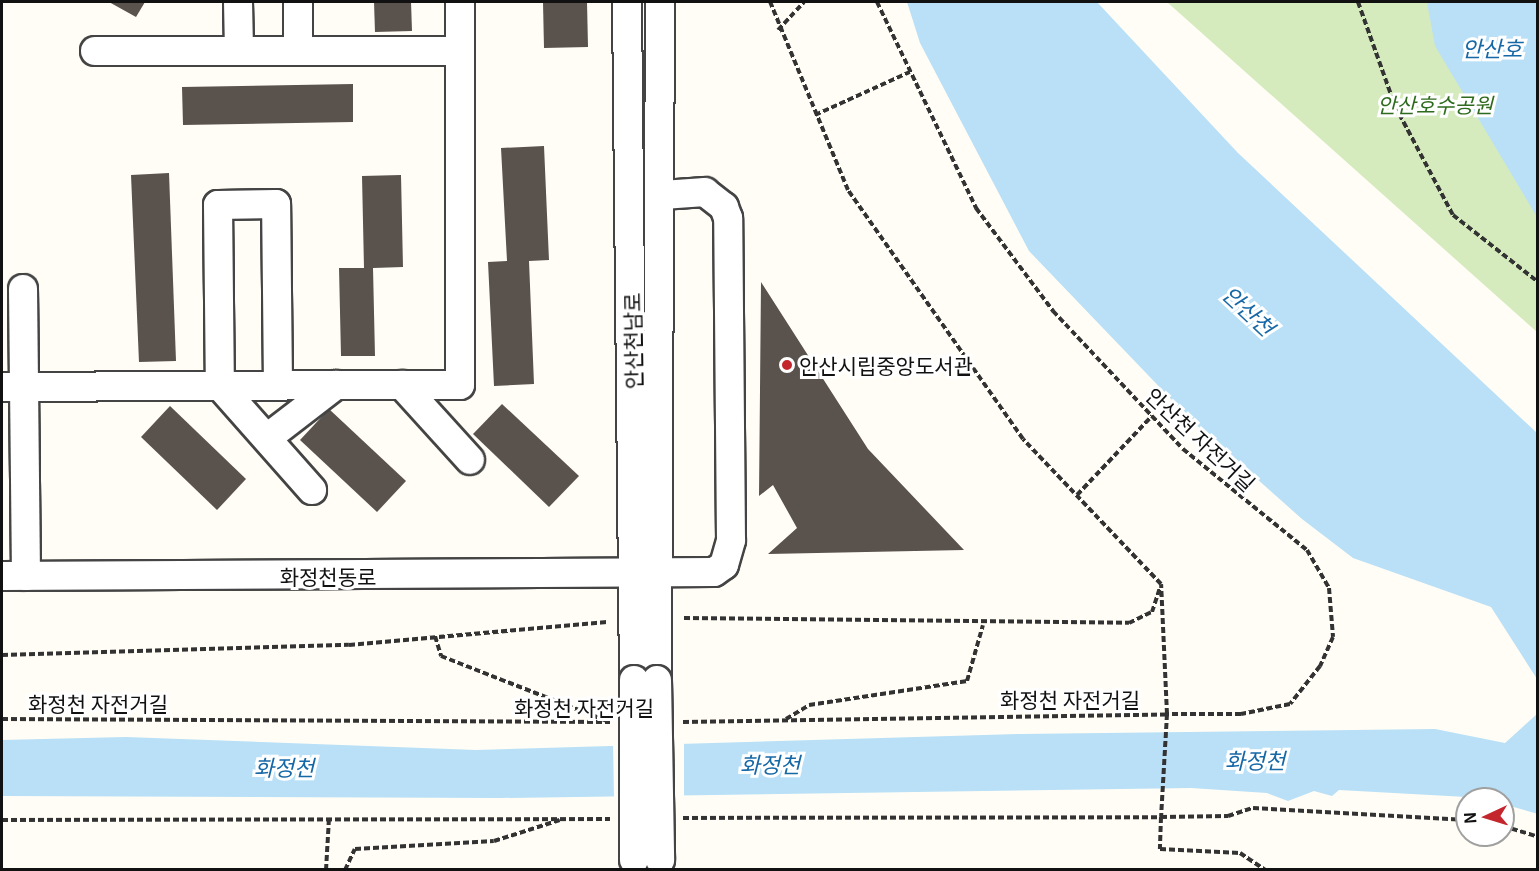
<!DOCTYPE html>
<meta charset="utf-8">
<style>
body{margin:0}
#map{position:relative;width:1539px;height:871px;overflow:hidden;background:#fffdf5;font-family:Georgia,"Noto Sans KR",serif}
div>[style]{position:absolute}
.green>*{inset:0;background:#d5ebbd}
.water>*{inset:0;background:#b9e0f7}
.pier>*{inset:0;background:#fffdf5}
.building>*{inset:0;background:#5a524d}
.path>*{height:4px;margin-top:-2px;transform-origin:0;background:repeating-linear-gradient(90deg,#333 0 6px,transparent 0 9px)}
.roads{filter:drop-shadow(2px 0 #444) drop-shadow(-2px 0 #444) drop-shadow(0 2px #444) drop-shadow(0 -2px #444)}
.minor>*{height:28px;margin:-14px;padding:0 14px;transform-origin:14px;border-radius:14px;background:#fff}
.bridges{filter:drop-shadow(2px 0 #444) drop-shadow(-2px 0 #444) drop-shadow(0 2px #444) drop-shadow(0 -2px #444)}
.minor-bridge>*{height:28px;margin:-14px;padding:0 14px;transform-origin:14px;border-radius:14px;background:#fff}
.dots>*{width:16px;height:16px;translate:-50% -50%;box-sizing:border-box;border:3px solid #fff;border-radius:50%}
span{translate:-50% -50%;white-space:nowrap;text-align:center;line-height:1.15;-webkit-text-stroke:6px #fff;paint-order:stroke}
.park-label{font-size:21px;color:#2f6b1f;font-style:italic}
.street-label{font-size:21px;color:#111}
.poi-label{font-size:21px;color:#111}
.left{translate:0 -50%;text-align:left}
.water-label{font-size:22px;color:#1768a6;font-style:italic}
.frame{position:absolute;inset:0;border:3px solid #111;pointer-events:none}
.north{position:absolute;left:1455px;top:787px;width:60px;height:60px;box-sizing:border-box;background:#fff;border:2px solid #a0a0a0;border-radius:50%;rotate:266deg;font-size:16px;font-weight:700;line-height:24px;text-align:center;color:#111}
.north::after{content:'';display:block;margin:auto;width:21px;height:27px;background:#c4262e;clip-path:polygon(50% 0,100% 100%,50% 72%,0 100%)}
</style>
<div id="map">
<div class="green">
<div style="clip-path:polygon(1167px 2px,1537px 2px,1537px 332px)"></div>
</div>
<div class="water">
<div style="clip-path:polygon(907px 2px,1097px 2px,1238px 153px,1537px 433px,1537px 679px,1491px 607px,1353px 558px,1302px 519px,1194px 423px,1029px 251px,920px 43px)"></div>
<div style="clip-path:polygon(1427px 2px,1537px 2px,1537px 217px,1435px 46px)"></div>
<div style="clip-path:polygon(1537px 714px,1538px 814px,1503px 804px,1503px 799px,1339px 790px,1332px 796px,1314px 791px,1288px 801px,1267px 793px,1191px 788px,500px 798px,2px 796px,2px 740px,126px 737px,476px 750px,1020px 734px,1435px 729px,1505px 743px)"></div>
</div>
<div class="pier">
<div style="clip-path:polygon(684px 741px,684px 796px,614px 798px,613px 743px)"></div>
</div>
<div class="building">
<div style="clip-path:polygon(109px 2px,145px 2px,136px 17px)"></div>
<div style="clip-path:polygon(374px 2px,411px 2px,412px 31px,375px 32px)"></div>
<div style="clip-path:polygon(543px 2px,587px 2px,588px 47px,544px 48px)"></div>
<div style="clip-path:polygon(353px 84px,353px 122px,183px 125px,182px 87px)"></div>
<div style="clip-path:polygon(544px 146px,549px 260px,529px 261px,534px 384px,494px 386px,488px 262px,507px 261px,501px 148px)"></div>
<div style="clip-path:polygon(169px 173px,176px 361px,139px 362px,131px 175px)"></div>
<div style="clip-path:polygon(401px 175px,403px 267px,373px 268px,375px 356px,341px 356px,339px 268px,364px 268px,362px 176px)"></div>
<div style="clip-path:polygon(761px 282px,868px 449px,964px 550px,768px 554px,797px 528px,773px 485px,759px 496px)"></div>
<div style="clip-path:polygon(502px 404px,579px 476px,549px 507px,473px 434px)"></div>
<div style="clip-path:polygon(170px 406px,246px 479px,217px 510px,141px 437px)"></div>
<div style="clip-path:polygon(329px 409px,406px 481px,377px 512px,300px 440px)"></div>
</div>
<div class="path">
<div style="left:877px;top:2px;width:229px;rotate:64.3deg"></div>
<div style="left:976px;top:208px;width:129px;rotate:53.2deg"></div>
<div style="left:1053px;top:311px;width:190px;rotate:46.7deg"></div>
<div style="left:1183px;top:449px;width:160px;rotate:39.2deg"></div>
<div style="left:1307px;top:550px;width:44px;rotate:59.9deg"></div>
<div style="left:1329px;top:588px;width:49px;rotate:85.3deg"></div>
<div style="left:1333px;top:637px;width:32px;rotate:114deg"></div>
<div style="left:1320px;top:666px;width:48px;rotate:128.3deg"></div>
<div style="left:1290px;top:704px;width:50px;rotate:168.5deg"></div>
<div style="left:1241px;top:714px;width:74px;rotate:180deg"></div>
<div style="left:1167px;top:714px;width:103px;rotate:93.3deg"></div>
<div style="left:1161px;top:817px;width:67px;rotate:-0.9deg"></div>
<div style="left:1228px;top:816px;width:26px;rotate:-18deg"></div>
<div style="left:1253px;top:808px;width:214px;rotate:3.2deg"></div>
<div style="left:1358px;top:2px;width:110px;rotate:70.4deg"></div>
<div style="left:1395px;top:106px;width:123px;rotate:62deg"></div>
<div style="left:1453px;top:215px;width:108px;rotate:38.2deg"></div>
<div style="left:778px;top:30px;width:38px;rotate:-47deg"></div>
<div style="left:815px;top:115px;width:104px;rotate:-24.4deg"></div>
<div style="left:1077px;top:495px;width:109px;rotate:-46.5deg"></div>
<div style="left:684px;top:618px;width:445px;rotate:0.6deg"></div>
<div style="left:1129px;top:623px;width:25px;rotate:-26deg"></div>
<div style="left:1152px;top:612px;width:26px;rotate:-72deg"></div>
<div style="left:435px;top:636px;width:21px;rotate:73deg"></div>
<div style="left:441px;top:656px;width:178px;rotate:21.4deg"></div>
<div style="left:2px;top:655px;width:347px;rotate:-1.7deg"></div>
<div style="left:349px;top:645px;width:259px;rotate:-5.1deg"></div>
<div style="left:2px;top:719px;width:608px;rotate:0.28deg"></div>
<div style="left:786px;top:719px;width:27px;rotate:-31deg"></div>
<div style="left:809px;top:705px;width:160px;rotate:-8.6deg"></div>
<div style="left:967px;top:681px;width:58px;rotate:-74.1deg"></div>
<div style="left:683px;top:722px;width:484px;rotate:-0.9deg"></div>
<div style="left:1167px;top:714px;width:130px;rotate:-92.6deg"></div>
<div style="left:1161px;top:584px;width:200px;rotate:-133.6deg"></div>
<div style="left:1023px;top:439px;width:304px;rotate:-125.1deg"></div>
<div style="left:848px;top:190px;width:204px;rotate:-112.5deg"></div>
<div style="left:683px;top:818px;width:478px;rotate:-0.1deg"></div>
<div style="left:1161px;top:817px;width:32px;rotate:92deg"></div>
<div style="left:1160px;top:849px;width:80px;rotate:2.9deg"></div>
<div style="left:1240px;top:853px;width:30px;rotate:34deg"></div>
<div style="left:2px;top:820px;width:608px;rotate:-0.09deg"></div>
<div style="left:1503px;top:826px;width:37px;rotate:17deg"></div>
<div style="left:326px;top:870px;width:52px;rotate:-86.7deg"></div>
<div style="left:345px;top:870px;width:23px;rotate:-65deg"></div>
<div style="left:355px;top:849px;width:139px;rotate:-3.3deg"></div>
<div style="left:494px;top:841px;width:69px;rotate:-17.7deg"></div>
</div>
<div class="roads">
<div class="minor">
<div style="left:238px;top:2px;width:49px;rotate:88.8deg"></div>
<div style="left:298px;top:2px;width:49px;rotate:90deg"></div>
<div style="left:627px;top:2px;width:678px;rotate:89.41deg"></div>
<div style="left:95px;top:51px;width:365px"></div>
<div style="left:23px;top:289px;width:287px;rotate:89.4deg"></div>
<div style="left:402px;top:385px;width:101px;rotate:47.8deg"></div>
<div style="left:278px;top:386px;width:182px;rotate:-90.6deg"></div>
<div style="left:276px;top:204px;width:58px;rotate:179deg"></div>
<div style="left:218px;top:205px;width:181px;rotate:89.4deg"></div>
<div style="left:220px;top:386px;width:139px;rotate:48.5deg"></div>
<div style="left:2px;top:387px;width:458px;rotate:-0.3deg"></div>
<div style="left:460px;top:385px;width:383px;rotate:-90deg"></div>
<div style="left:267px;top:438px;width:87px;rotate:-37.5deg"></div>
<div style="left:2px;top:576px;width:712px;rotate:-0.32deg"></div>
<div style="left:714px;top:572px;width:12px;rotate:-35deg"></div>
<div style="left:724px;top:565px;width:26px;rotate:-74deg"></div>
<div style="left:731px;top:540px;width:322px;rotate:-90.5deg"></div>
<div style="left:728px;top:218px;width:12px;rotate:-110deg"></div>
<div style="left:724px;top:207px;width:24px;rotate:-142deg"></div>
<div style="left:705px;top:192px;width:43px;rotate:176deg"></div>
<div style="left:657px;top:680px;width:678px;rotate:-89.75deg"></div>
</div>
</div>
<div class="bridges">
<div class="minor-bridge">
<div style="left:634px;top:680px;width:180px;rotate:90deg"></div>
<div style="left:657px;top:680px;width:180px;rotate:89deg"></div>
</div>
</div>
<div class="dots">
<div style="left:787px;top:365px;background:#c4262e"></div>
</div>
<div class="park-label">
<span style="left:1435px;top:104px">안산호수공원</span>
</div>
<div class="street-label">
<span style="left:632px;top:341px;rotate:-91deg">안산천남로</span>
<span style="left:1201px;top:439px;rotate:43deg">안산천 자전거길</span>
<span style="left:328px;top:576px">화정천동로</span>
<span style="left:1070px;top:699px">화정천 자전거길</span>
<span style="left:98px;top:703px">화정천 자전거길</span>
<span style="left:584px;top:707px">화정천 자전거길</span>
</div>
<div class="poi-label">
<span class="left" style="left:799px;top:365px">안산시립중앙도서관</span>
</div>
<div class="water-label">
<span style="left:1492px;top:48px">안산호</span>
<span style="left:1249px;top:310px;rotate:43deg">안산천</span>
<span style="left:1255px;top:760px">화정천</span>
<span style="left:770px;top:764px">화정천</span>
<span style="left:284px;top:767px">화정천</span>
</div>
<div class="frame"></div>
<div class="north">N</div>
</div>
